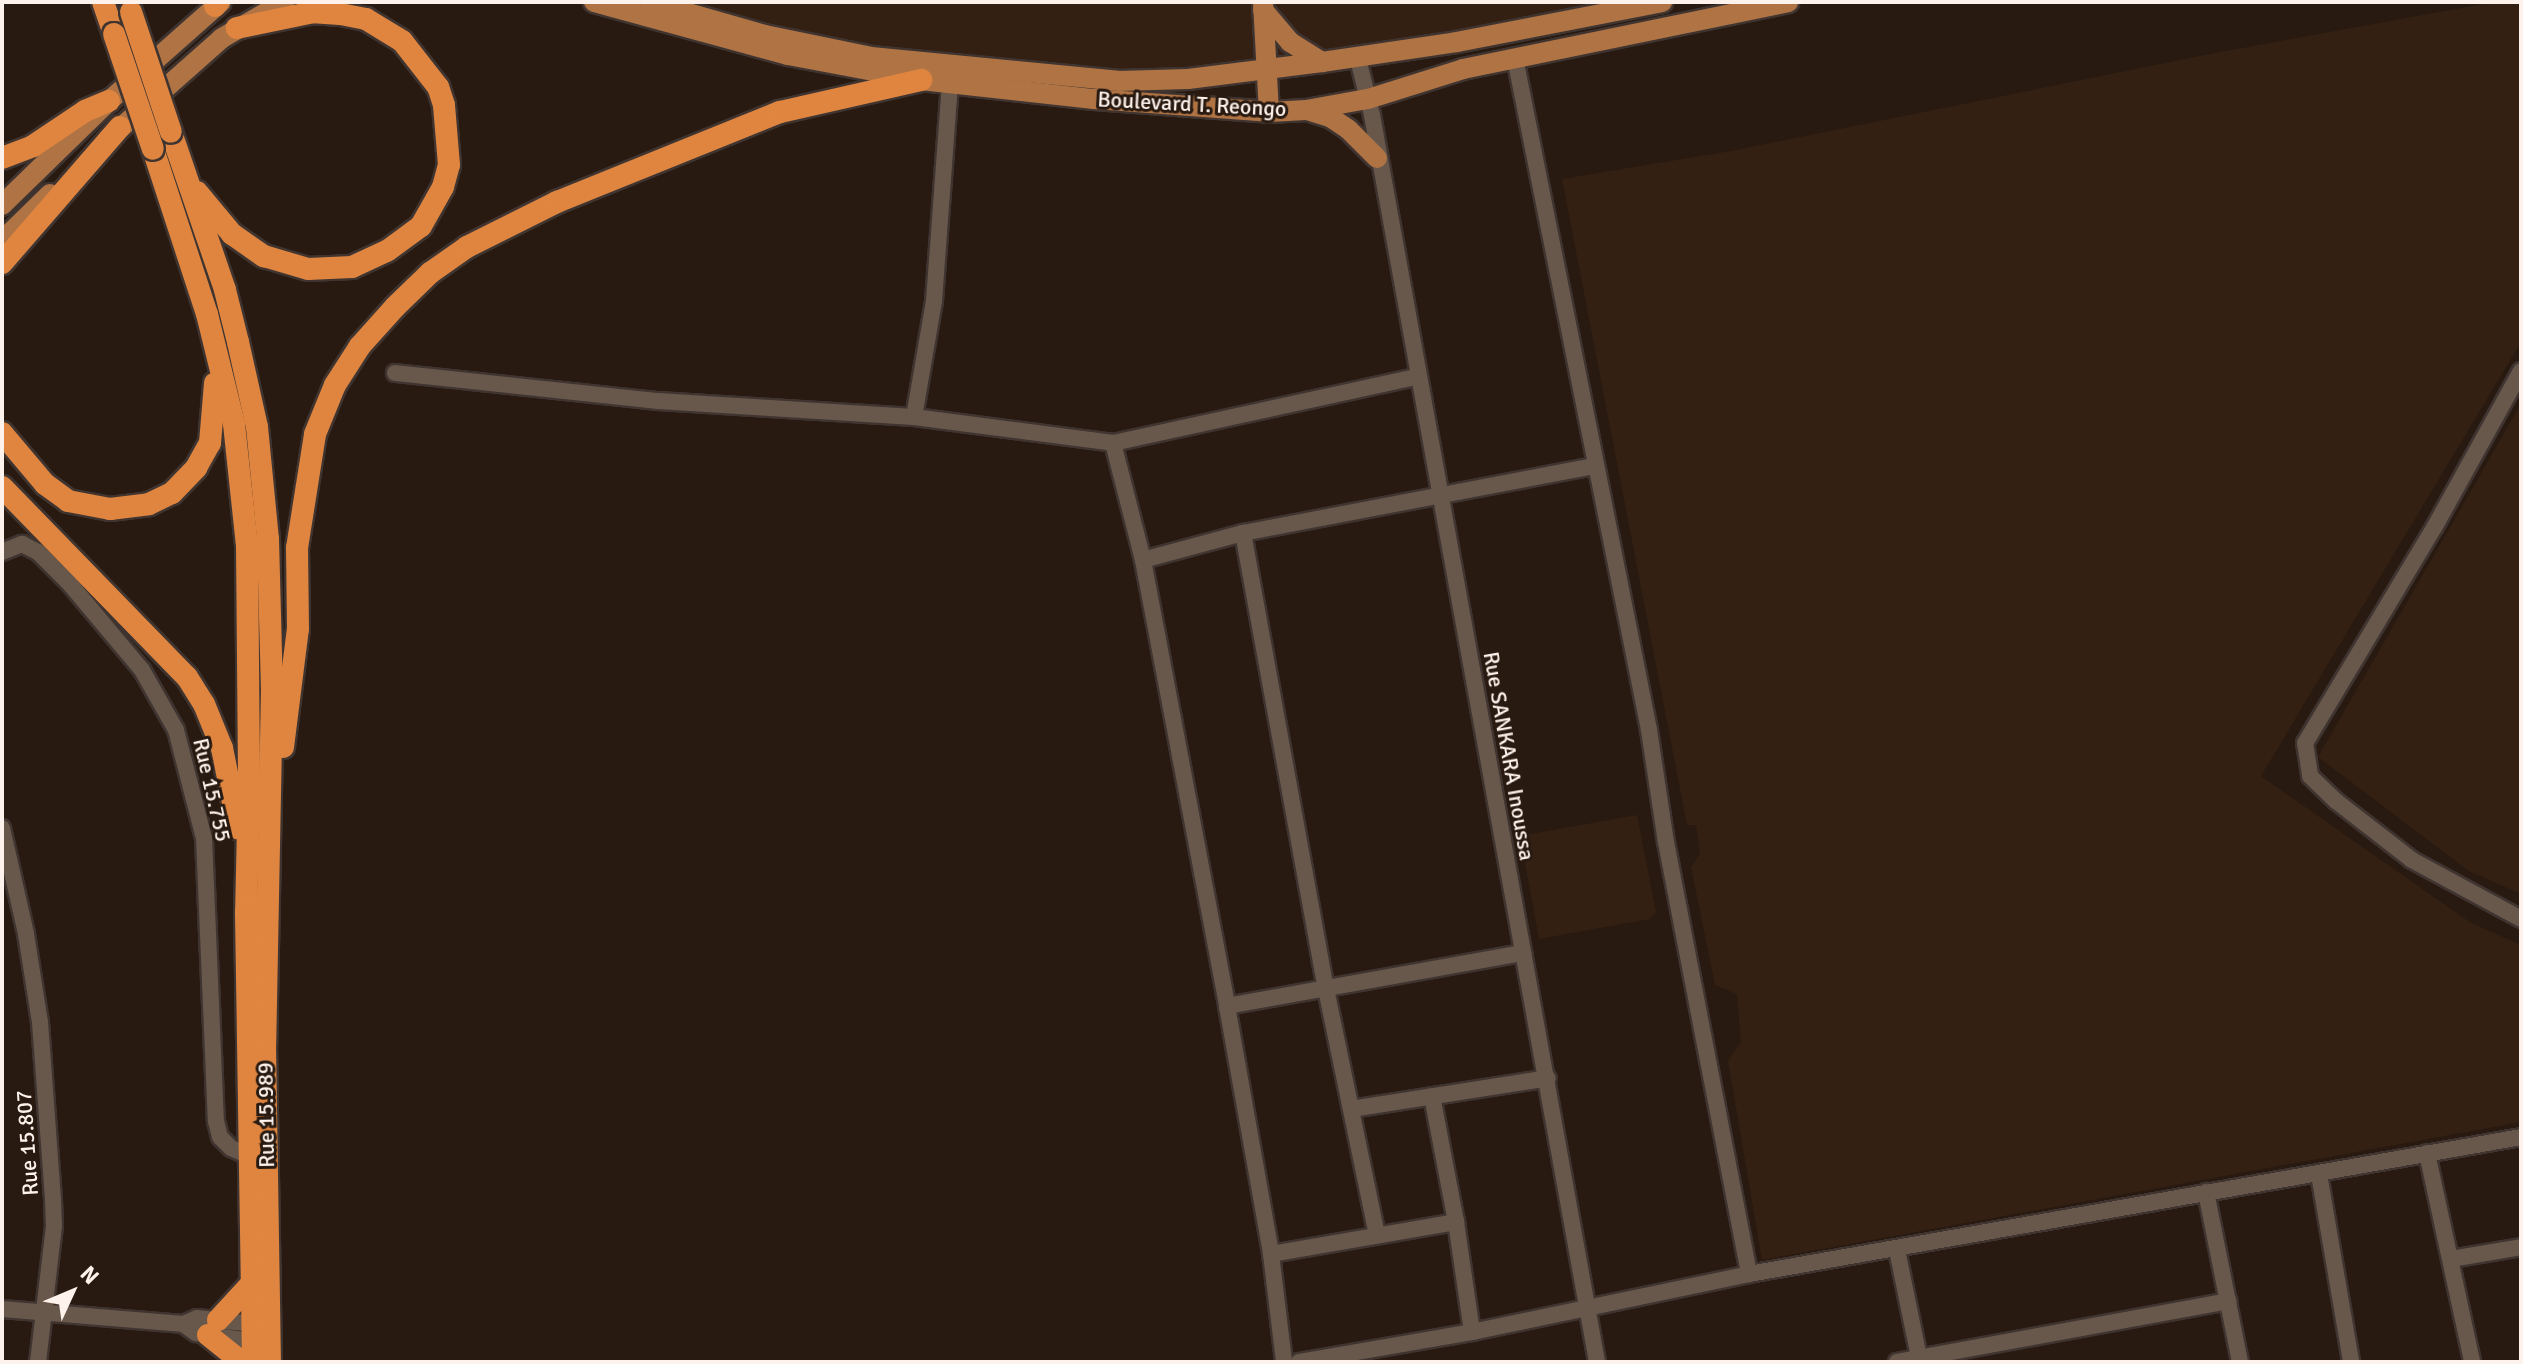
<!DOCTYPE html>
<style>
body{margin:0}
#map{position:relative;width:2523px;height:1364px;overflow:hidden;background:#281a10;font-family:Signika,sans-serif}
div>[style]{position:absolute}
.built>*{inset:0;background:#332012}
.roads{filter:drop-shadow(2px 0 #3f3430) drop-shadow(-2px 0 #3f3430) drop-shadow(0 2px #3f3430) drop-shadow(0 -2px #3f3430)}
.minor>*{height:16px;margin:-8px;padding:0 8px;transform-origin:8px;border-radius:8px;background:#68584c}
.major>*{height:20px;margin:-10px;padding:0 10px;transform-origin:10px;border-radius:10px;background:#af7344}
.highway>*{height:22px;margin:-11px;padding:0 11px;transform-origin:11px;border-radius:11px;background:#df853f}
.bridges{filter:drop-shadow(2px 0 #3f3430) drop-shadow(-2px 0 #3f3430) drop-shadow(0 2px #3f3430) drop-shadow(0 -2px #3f3430)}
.highway-bridge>*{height:22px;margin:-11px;padding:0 11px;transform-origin:11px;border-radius:11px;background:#df853f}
span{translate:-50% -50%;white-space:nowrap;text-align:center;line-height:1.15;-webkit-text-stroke:6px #281a10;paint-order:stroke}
.street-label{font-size:22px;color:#fdf2ec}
.frame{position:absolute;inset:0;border:4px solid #fdf2ec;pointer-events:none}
.north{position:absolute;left:32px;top:1252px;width:80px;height:80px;-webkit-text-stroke:6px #281a10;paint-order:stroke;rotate:46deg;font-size:22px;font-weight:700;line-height:32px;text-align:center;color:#fdf2ec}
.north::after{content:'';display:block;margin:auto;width:28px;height:36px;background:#fdf2ec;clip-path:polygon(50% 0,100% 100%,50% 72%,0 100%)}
</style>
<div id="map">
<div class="built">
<div style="clip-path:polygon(650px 2px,1662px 2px,1188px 79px,950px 67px)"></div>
<div style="clip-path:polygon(2494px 2px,2521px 2px,2521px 342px,2261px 776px,2471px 923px,2521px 945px,2521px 1122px,1762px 1260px,1728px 1061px,1741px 1042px,1737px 994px,1715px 985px,1691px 867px,1700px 854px,1696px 825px,1687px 825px,1562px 179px,1731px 151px,2215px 53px)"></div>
<div style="clip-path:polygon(2521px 404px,2521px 894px,2469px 871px,2318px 757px)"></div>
<div style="clip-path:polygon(1637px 815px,1656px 912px,1650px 919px,1539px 939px,1520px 836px)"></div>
</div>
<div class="roads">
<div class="minor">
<div style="left:1357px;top:55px;width:62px;rotate:76deg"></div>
<div style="left:1372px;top:115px;width:1267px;rotate:79.77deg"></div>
<div style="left:1515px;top:58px;width:685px;rotate:78.72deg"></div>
<div style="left:1649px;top:730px;width:113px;rotate:81.4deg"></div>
<div style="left:1666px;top:842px;width:440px;rotate:79.1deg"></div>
<div style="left:2521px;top:371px;width:177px;rotate:119deg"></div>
<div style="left:2435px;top:526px;width:253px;rotate:120.9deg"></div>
<div style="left:2305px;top:743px;width:33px;rotate:81deg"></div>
<div style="left:2310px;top:776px;width:36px;rotate:44deg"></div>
<div style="left:2336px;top:801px;width:96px;rotate:37.8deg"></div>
<div style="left:2412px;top:860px;width:124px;rotate:28.4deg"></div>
<div style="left:395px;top:373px;width:264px;rotate:6.1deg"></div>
<div style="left:658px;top:401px;width:256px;rotate:3.6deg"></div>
<div style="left:914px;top:417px;width:201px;rotate:7.4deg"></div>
<div style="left:1113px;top:443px;width:310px;rotate:-12.3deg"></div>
<div style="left:914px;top:417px;width:118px;rotate:-80.2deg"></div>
<div style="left:934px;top:301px;width:218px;rotate:-85.8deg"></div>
<div style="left:1113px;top:443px;width:121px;rotate:75.6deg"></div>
<div style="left:1143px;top:560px;width:454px;rotate:79.3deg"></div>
<div style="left:1227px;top:1006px;width:252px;rotate:79.9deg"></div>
<div style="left:1271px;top:1254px;width:109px;rotate:83.1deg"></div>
<div style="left:1243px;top:533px;width:463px;rotate:79.7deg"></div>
<div style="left:1326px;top:989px;width:251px;rotate:78.3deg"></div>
<div style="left:2px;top:552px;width:22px;rotate:-22deg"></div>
<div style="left:22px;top:544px;width:18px;rotate:27deg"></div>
<div style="left:38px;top:552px;width:45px;rotate:45deg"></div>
<div style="left:70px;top:584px;width:112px;rotate:50.1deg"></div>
<div style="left:142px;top:670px;width:69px;rotate:60.5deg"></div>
<div style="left:176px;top:730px;width:112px;rotate:75.5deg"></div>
<div style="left:204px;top:838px;width:283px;rotate:87.6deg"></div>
<div style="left:216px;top:1121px;width:16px;rotate:76deg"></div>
<div style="left:220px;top:1137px;width:16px;rotate:45deg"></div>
<div style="left:231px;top:1148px;width:20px;rotate:24deg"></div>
<div style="left:1143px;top:560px;width:104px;rotate:-15.1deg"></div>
<div style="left:1243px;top:533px;width:358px;rotate:-10.8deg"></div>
<div style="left:2px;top:828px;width:109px;rotate:77.2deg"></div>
<div style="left:26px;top:934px;width:89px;rotate:81deg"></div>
<div style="left:40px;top:1022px;width:177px;rotate:85.8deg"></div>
<div style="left:53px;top:1199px;width:27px;rotate:88deg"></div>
<div style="left:54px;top:1226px;width:137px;rotate:96.7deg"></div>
<div style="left:1227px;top:1006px;width:301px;rotate:-10.2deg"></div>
<div style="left:1432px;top:1096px;width:128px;rotate:79.2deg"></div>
<div style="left:1456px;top:1222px;width:111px;rotate:81.7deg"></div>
<div style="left:1351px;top:1109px;width:199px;rotate:-8.9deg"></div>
<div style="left:2427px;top:1153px;width:214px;rotate:77.8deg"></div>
<div style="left:2319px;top:1174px;width:191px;rotate:80.3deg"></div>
<div style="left:2206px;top:1192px;width:173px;rotate:78.7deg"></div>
<div style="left:1897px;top:1250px;width:114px;rotate:78.4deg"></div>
<div style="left:1271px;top:1254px;width:188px;rotate:-9.8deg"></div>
<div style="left:2451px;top:1259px;width:71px;rotate:-9.7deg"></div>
<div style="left:2px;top:1309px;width:182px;rotate:4.7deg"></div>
<div style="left:183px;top:1324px;width:15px;rotate:-23deg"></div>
<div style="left:197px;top:1318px;width:65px;rotate:6.1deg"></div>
<div style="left:183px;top:1324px;width:16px;rotate:35deg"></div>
<div style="left:196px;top:1333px;width:67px;rotate:8.6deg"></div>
<div style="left:1299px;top:1362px;width:176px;rotate:-9.8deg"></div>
<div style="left:1472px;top:1332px;width:283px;rotate:-11.8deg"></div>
<div style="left:1749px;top:1274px;width:784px;rotate:-10.06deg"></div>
<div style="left:1897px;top:1362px;width:337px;rotate:-10.4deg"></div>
</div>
<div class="major">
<div style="left:594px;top:2px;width:201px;rotate:15.3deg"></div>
<div style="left:788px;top:55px;width:135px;rotate:10.6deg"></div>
<div style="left:921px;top:80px;width:174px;rotate:6.3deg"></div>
<div style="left:1094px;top:99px;width:175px;rotate:4.2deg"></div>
<div style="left:1269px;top:112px;width:37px;rotate:-3deg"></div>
<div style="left:1306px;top:110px;width:63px;rotate:-10.1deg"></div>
<div style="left:1368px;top:99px;width:100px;rotate:-17.5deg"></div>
<div style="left:1463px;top:69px;width:332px;rotate:-11.6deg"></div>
<div style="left:650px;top:2px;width:120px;rotate:16deg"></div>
<div style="left:765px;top:35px;width:108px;rotate:11.7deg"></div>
<div style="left:871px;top:57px;width:248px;rotate:5.5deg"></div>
<div style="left:1118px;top:81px;width:70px;rotate:-1.6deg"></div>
<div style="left:1188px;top:79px;width:135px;rotate:-7.2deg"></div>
<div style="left:1322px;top:62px;width:136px;rotate:-8.4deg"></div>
<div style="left:1457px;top:42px;width:209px;rotate:-11deg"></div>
<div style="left:1263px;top:2px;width:110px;rotate:86.9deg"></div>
<div style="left:1263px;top:10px;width:42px;rotate:49.8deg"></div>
<div style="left:1290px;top:42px;width:38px;rotate:32deg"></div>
<div style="left:1310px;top:111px;width:21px;rotate:17deg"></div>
<div style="left:1330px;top:117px;width:22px;rotate:34deg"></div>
<div style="left:1348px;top:129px;width:41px;rotate:45deg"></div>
<div style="left:108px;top:139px;width:152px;rotate:-41.5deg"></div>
<div style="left:222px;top:38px;width:72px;rotate:-30.1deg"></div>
<div style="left:2px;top:205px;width:149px;rotate:-44.2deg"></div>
<div style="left:109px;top:101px;width:149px;rotate:-41.5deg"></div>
<div style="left:2px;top:241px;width:67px;rotate:-44.4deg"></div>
</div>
<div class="highway">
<div style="left:103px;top:2px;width:34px;rotate:71deg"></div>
<div style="left:215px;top:6px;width:5px;rotate:-53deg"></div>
<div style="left:171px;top:132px;width:167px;rotate:71.1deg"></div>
<div style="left:225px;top:290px;width:54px;rotate:76deg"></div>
<div style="left:238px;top:342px;width:87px;rotate:77.4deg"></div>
<div style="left:257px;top:427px;width:113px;rotate:84.4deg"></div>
<div style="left:268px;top:539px;width:150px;rotate:88.5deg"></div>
<div style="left:272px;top:689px;width:357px;rotate:91.1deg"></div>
<div style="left:265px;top:1046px;width:316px;rotate:89.1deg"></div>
<div style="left:153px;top:149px;width:174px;rotate:71.9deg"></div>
<div style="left:207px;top:314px;width:113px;rotate:76.2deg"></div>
<div style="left:234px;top:424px;width:122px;rotate:83.9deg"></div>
<div style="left:247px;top:545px;width:239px;rotate:89.5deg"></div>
<div style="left:249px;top:784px;width:129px;rotate:91.3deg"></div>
<div style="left:246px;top:913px;width:449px;rotate:89.1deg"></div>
<div style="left:2px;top:158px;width:33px;rotate:-21deg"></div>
<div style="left:33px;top:146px;width:63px;rotate:-33.9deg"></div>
<div style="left:85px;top:111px;width:26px;rotate:-23deg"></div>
<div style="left:197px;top:192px;width:55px;rotate:50.2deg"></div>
<div style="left:232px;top:234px;width:39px;rotate:35deg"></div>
<div style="left:264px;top:256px;width:46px;rotate:16.5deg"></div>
<div style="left:308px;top:269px;width:44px;rotate:-2.6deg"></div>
<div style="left:352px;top:267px;width:38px;rotate:-25deg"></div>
<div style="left:387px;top:251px;width:42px;rotate:-36.3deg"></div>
<div style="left:421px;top:226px;width:45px;rotate:-60.6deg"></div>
<div style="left:443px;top:187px;width:23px;rotate:-75deg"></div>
<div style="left:449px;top:165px;width:60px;rotate:-94.8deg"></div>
<div style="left:444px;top:105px;width:19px;rotate:-108deg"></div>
<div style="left:438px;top:87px;width:58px;rotate:-128deg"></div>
<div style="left:402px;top:41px;width:42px;rotate:-148.6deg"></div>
<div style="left:366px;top:19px;width:26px;rotate:-169deg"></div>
<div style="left:340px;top:14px;width:26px;rotate:-176deg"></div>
<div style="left:314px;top:12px;width:79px;rotate:168.3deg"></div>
<div style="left:2px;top:263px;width:180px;rotate:-49.1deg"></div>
<div style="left:2px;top:433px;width:67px;rotate:49.9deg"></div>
<div style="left:45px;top:484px;width:29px;rotate:36deg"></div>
<div style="left:68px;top:501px;width:43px;rotate:10.8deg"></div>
<div style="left:110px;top:509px;width:39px;rotate:-7deg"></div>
<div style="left:149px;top:504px;width:25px;rotate:-26deg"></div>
<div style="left:172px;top:493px;width:35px;rotate:-46deg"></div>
<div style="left:196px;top:468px;width:29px;rotate:-61deg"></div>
<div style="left:210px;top:443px;width:60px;rotate:-85.2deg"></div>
<div style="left:2px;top:487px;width:265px;rotate:45.8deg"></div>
<div style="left:187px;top:677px;width:32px;rotate:58deg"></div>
<div style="left:204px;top:704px;width:48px;rotate:67.8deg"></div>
<div style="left:222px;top:748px;width:82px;rotate:78.7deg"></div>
<div style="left:283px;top:747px;width:119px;rotate:-82.8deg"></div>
<div style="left:298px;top:629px;width:81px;rotate:-90.7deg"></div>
<div style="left:297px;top:548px;width:115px;rotate:-81deg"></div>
<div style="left:315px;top:434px;width:53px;rotate:-67.8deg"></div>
<div style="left:335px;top:385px;width:46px;rotate:-57.3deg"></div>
<div style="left:360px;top:346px;width:52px;rotate:-48.1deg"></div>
<div style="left:395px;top:307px;width:49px;rotate:-44.2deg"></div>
<div style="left:430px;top:273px;width:45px;rotate:-35.1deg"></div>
<div style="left:467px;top:247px;width:101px;rotate:-26.6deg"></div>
<div style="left:557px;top:202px;width:240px;rotate:-22deg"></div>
<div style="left:780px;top:112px;width:145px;rotate:-12.8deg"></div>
<div style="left:218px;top:1320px;width:50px;rotate:-47.4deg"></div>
<div style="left:208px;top:1335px;width:43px;rotate:38.5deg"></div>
</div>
</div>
<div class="bridges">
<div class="highway-bridge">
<div style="left:131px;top:12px;width:126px;rotate:71.6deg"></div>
<div style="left:114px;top:34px;width:121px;rotate:71.3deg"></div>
</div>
</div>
<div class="street-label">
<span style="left:1192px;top:104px;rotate:3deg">Boulevard T. Reongo</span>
<span style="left:1509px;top:756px;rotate:80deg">Rue SANKARA Inoussa</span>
<span style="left:212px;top:790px;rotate:77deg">Rue 15.755</span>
<span style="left:266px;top:1115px;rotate:-91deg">Rue 15.989</span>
<span style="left:27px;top:1143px;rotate:-94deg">Rue 15.807</span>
</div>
<div class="frame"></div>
<div class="north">N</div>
</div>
